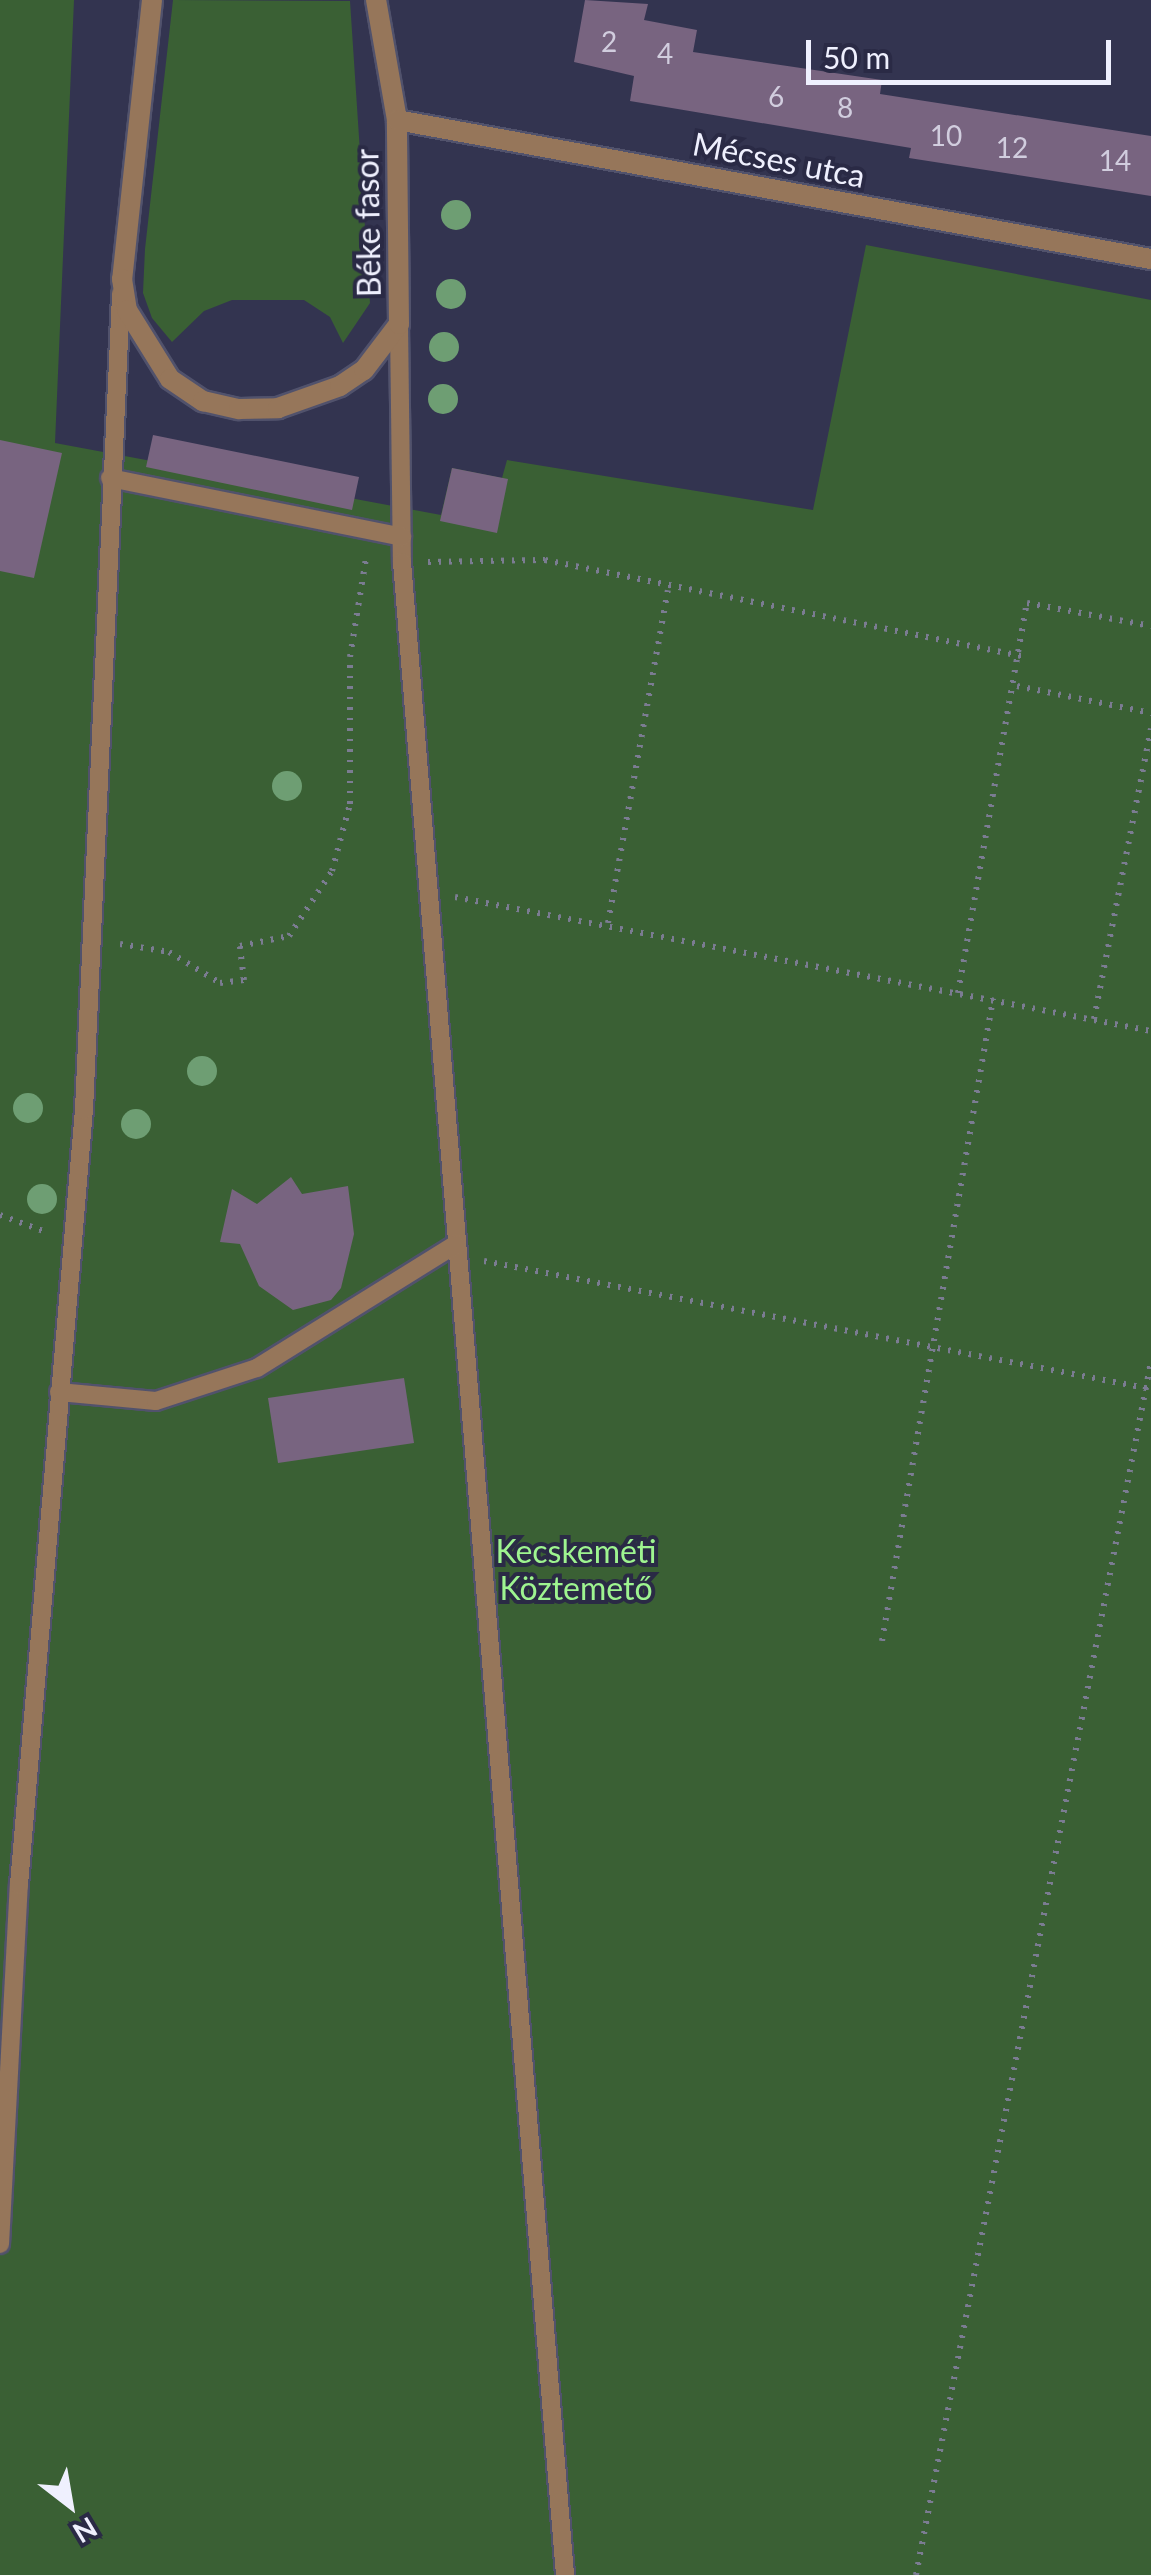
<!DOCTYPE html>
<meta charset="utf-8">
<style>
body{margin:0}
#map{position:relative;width:1151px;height:2575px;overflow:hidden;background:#333450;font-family:Lato,sans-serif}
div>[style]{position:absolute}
.green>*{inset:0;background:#3a6034}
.building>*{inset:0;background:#786480}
.path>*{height:6px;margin-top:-3px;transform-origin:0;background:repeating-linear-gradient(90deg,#7b7c92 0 2.5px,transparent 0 10.5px)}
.roads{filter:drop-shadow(2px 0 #51526c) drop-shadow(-2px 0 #51526c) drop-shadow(0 2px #51526c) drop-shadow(0 -2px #51526c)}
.service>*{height:18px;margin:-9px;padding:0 9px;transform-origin:9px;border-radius:9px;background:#96765a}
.minor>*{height:20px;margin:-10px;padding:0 10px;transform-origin:10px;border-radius:10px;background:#96765a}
.trees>*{width:30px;height:30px;margin:-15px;border-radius:50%;background:#6e9e73}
span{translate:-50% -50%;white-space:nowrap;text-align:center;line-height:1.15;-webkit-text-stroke:8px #2a2a45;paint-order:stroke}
.number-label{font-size:28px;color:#d1cdde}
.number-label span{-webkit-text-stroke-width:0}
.street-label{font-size:32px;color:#eff0fe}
.park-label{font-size:32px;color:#9ef490}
.north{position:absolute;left:20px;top:2455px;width:100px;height:100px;-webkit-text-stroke:8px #2a2a45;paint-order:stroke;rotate:149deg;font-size:28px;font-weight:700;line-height:40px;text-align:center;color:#eff0fe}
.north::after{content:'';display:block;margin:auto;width:35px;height:45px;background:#eff0fe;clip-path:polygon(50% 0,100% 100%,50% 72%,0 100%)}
.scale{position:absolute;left:806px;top:40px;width:305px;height:45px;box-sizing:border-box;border:5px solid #eff0fe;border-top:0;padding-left:12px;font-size:30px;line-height:35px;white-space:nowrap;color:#eff0fe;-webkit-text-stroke:8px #2a2a45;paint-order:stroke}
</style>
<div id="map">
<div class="green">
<div style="clip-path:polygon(0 0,74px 0,55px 443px,441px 515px,452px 468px,502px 478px,507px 460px,813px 510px,866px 245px,1151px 300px,1151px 2575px,0 2575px)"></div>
<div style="clip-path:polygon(173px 0,350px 1px,370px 303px,343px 343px,330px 317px,304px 300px,232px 300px,204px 311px,172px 342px,152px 318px,143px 293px,145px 249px)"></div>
</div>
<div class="building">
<div style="clip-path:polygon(585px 0,648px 4px,644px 20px,697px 30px,693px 52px,882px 80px,880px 94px,1151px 136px,1151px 196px,909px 158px,911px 148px,630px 101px,634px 76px,574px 62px)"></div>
<div style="clip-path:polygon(153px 435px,359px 477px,352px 510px,146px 467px)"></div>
<div style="clip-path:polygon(0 440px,62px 453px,34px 578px,0 571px)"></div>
<div style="clip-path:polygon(452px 468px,508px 479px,497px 533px,440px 521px)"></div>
<div style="clip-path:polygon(291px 1177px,302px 1194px,348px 1186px,354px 1234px,341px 1288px,331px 1300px,293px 1310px,259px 1286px,240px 1244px,220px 1242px,232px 1189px,257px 1204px)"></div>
<div style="clip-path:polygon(404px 1378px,414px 1443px,278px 1463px,268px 1398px)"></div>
</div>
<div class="path">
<div style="left:428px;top:562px;width:117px;rotate:-1deg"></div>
<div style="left:545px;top:560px;width:486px;rotate:11.4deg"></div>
<div style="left:1017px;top:686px;width:137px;rotate:11.4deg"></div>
<div style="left:455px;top:897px;width:709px;rotate:10.9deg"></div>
<div style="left:608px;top:923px;width:338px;rotate:-79.8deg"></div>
<div style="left:120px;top:944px;width:50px;rotate:9.3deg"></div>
<div style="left:169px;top:952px;width:60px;rotate:31.3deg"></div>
<div style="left:220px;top:983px;width:24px;rotate:-7deg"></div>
<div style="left:244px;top:980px;width:34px;rotate:-97deg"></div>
<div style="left:240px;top:946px;width:50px;rotate:-11.5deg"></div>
<div style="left:289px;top:936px;width:78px;rotate:-56.5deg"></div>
<div style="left:332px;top:871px;width:69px;rotate:-75deg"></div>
<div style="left:350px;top:804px;width:147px;rotate:-90deg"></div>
<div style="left:350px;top:657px;width:100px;rotate:-80.8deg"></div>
<div style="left:958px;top:993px;width:396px;rotate:-80deg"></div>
<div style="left:1027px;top:603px;width:126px;rotate:10.5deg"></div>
<div style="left:1094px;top:1019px;width:296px;rotate:-78.9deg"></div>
<div style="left:0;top:1215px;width:49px;rotate:20.3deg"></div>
<div style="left:484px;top:1261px;width:679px;rotate:10.86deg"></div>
<div style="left:882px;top:1641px;width:652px;rotate:-80.19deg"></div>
<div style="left:916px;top:2575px;width:1237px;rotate:-79.04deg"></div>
</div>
<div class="roads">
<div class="service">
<div style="left:399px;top:324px;width:238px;rotate:89.3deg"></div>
<div style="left:402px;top:562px;width:2020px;rotate:85.37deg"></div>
<div style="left:110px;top:478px;width:298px;rotate:11.4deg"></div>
<div style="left:59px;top:1392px;width:97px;rotate:5.3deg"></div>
<div style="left:156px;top:1401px;width:106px;rotate:-18.1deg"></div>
<div style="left:257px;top:1368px;width:234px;rotate:-31.9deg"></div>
<div style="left:0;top:2244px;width:360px;rotate:-87deg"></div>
<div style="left:19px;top:1885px;width:778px;rotate:-85.21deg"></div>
<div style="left:84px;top:1110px;width:817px;rotate:-87.4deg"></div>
</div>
<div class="minor">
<div style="left:152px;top:0;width:281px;rotate:96.1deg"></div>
<div style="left:122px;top:279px;width:31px;rotate:81deg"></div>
<div style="left:127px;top:310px;width:81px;rotate:58.1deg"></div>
<div style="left:170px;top:379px;width:40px;rotate:34deg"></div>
<div style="left:203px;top:401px;width:37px;rotate:13deg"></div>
<div style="left:239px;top:409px;width:39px;rotate:-1deg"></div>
<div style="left:278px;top:408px;width:66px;rotate:-19.5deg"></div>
<div style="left:340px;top:386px;width:29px;rotate:-34deg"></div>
<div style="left:364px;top:370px;width:58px;rotate:-52.7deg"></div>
<div style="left:399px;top:324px;width:204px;rotate:-90.6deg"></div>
<div style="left:397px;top:120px;width:122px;rotate:-99.9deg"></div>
<div style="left:397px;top:120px;width:767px;rotate:10.45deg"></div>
</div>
</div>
<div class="trees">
<div style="left:456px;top:215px"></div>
<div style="left:451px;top:294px"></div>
<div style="left:444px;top:347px"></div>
<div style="left:443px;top:399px"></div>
<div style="left:287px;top:786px"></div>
<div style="left:202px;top:1071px"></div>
<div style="left:28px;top:1108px"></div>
<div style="left:136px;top:1124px"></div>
<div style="left:42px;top:1199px"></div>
</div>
<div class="number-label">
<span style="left:609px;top:41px">2</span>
<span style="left:665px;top:53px">4</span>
<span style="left:776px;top:96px">6</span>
<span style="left:845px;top:107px">8</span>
<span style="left:946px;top:135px">10</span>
<span style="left:1012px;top:147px">12</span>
<span style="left:1115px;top:160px">14</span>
</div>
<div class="street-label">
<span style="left:779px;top:160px;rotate:11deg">Mécses utca</span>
<span style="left:368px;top:223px;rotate:-91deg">Béke fasor</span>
</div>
<div class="park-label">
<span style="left:576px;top:1570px">Kecskeméti<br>Köztemető</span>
</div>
<div class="north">N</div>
<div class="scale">50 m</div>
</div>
